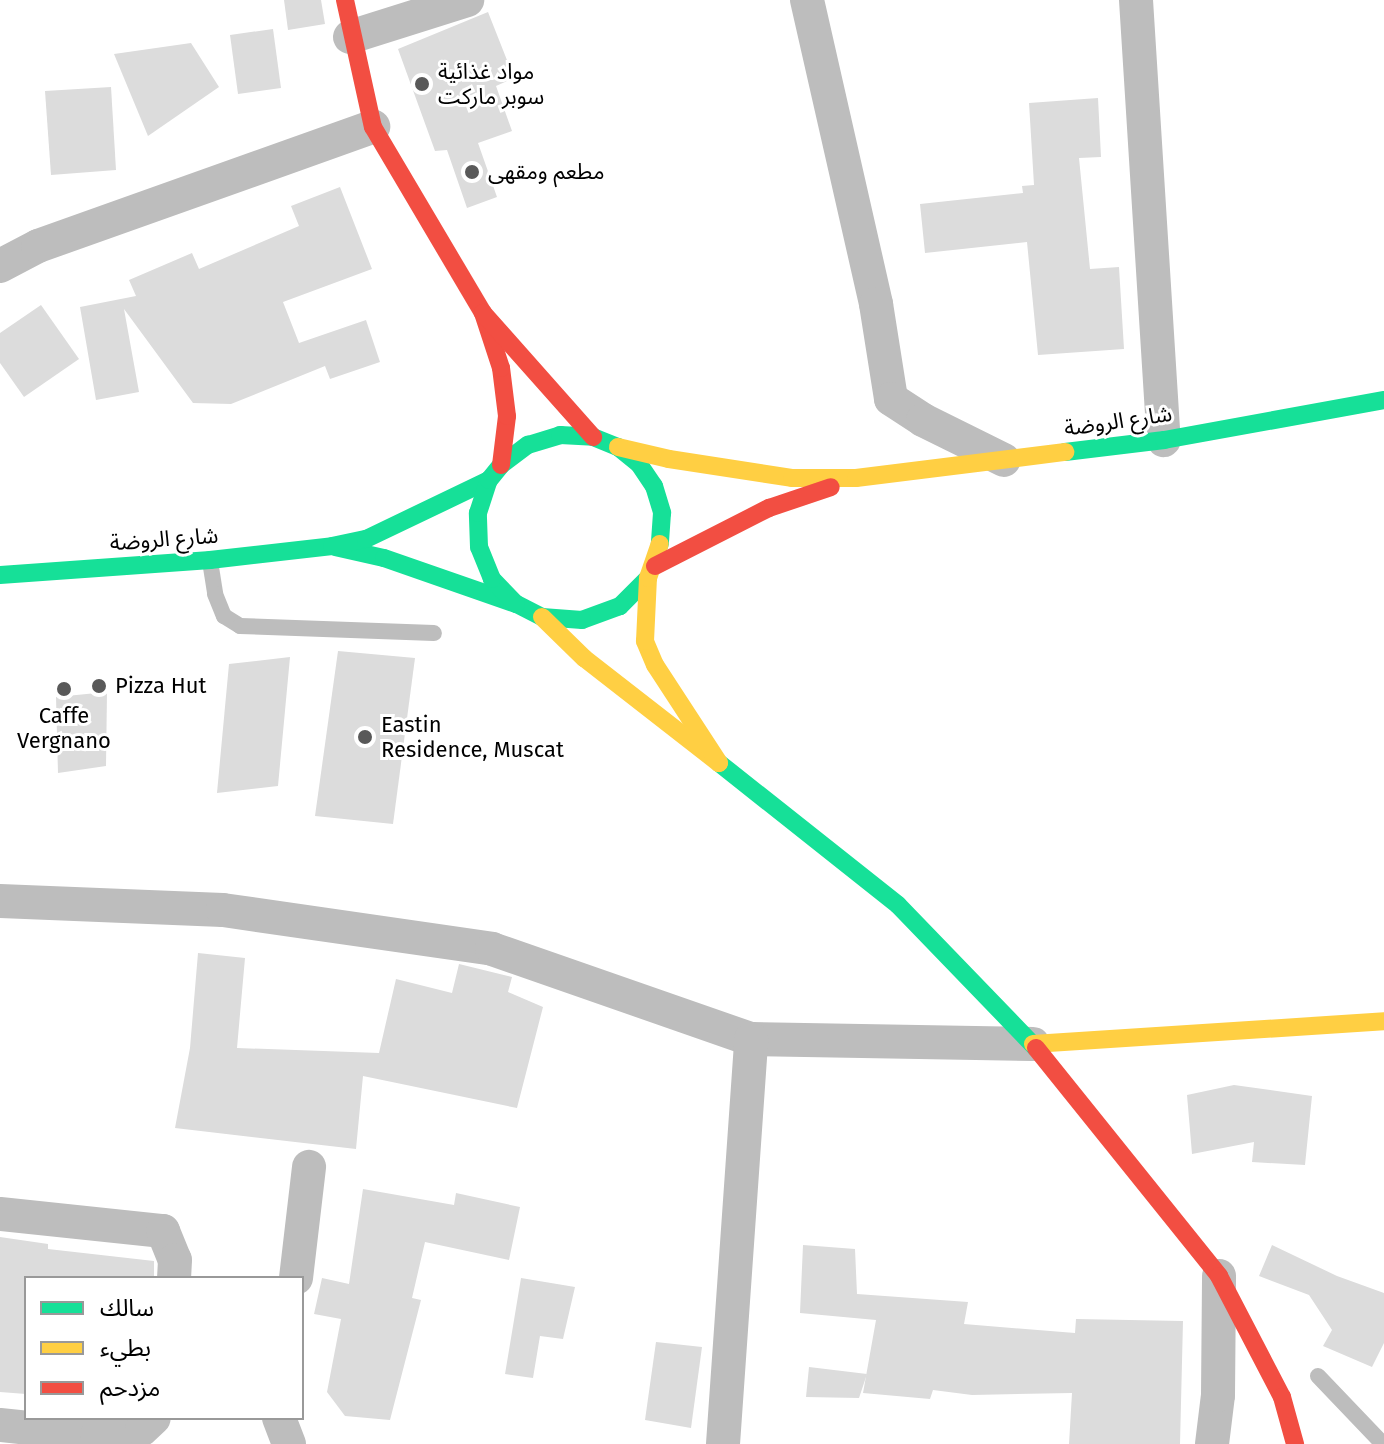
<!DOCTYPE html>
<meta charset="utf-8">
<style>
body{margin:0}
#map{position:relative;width:1384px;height:1444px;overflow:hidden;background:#fff;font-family:"Fira Sans","Noto Sans Arabic",sans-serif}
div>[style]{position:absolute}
.building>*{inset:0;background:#dcdcdc}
.lane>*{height:16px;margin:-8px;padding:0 8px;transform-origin:8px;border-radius:8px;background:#bdbdbd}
.street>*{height:34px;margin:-17px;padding:0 17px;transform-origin:17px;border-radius:17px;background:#bdbdbd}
.fast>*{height:18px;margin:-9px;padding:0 9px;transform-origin:9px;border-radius:9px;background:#16e098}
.slow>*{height:18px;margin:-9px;padding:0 9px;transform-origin:9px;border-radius:9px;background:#ffcf43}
.jam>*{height:18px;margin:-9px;padding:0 9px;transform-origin:9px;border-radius:9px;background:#f24e42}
.dots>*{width:22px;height:22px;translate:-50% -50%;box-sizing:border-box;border:4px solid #fff;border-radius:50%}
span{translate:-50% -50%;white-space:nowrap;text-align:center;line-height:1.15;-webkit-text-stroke:6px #fff;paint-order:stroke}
.poi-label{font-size:22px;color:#000}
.left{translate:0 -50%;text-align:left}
.street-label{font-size:22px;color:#000}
.legend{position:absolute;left:24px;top:1276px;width:280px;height:144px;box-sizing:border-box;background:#fff;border:2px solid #999;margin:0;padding:10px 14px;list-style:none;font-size:24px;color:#000}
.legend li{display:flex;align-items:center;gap:16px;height:40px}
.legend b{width:40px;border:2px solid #999}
</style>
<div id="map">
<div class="building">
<div style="clip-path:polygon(284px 0,321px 0,325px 24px,288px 30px)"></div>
<div style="clip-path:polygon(488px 12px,514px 78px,496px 86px,512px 131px,478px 143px,497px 197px,467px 208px,447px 150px,435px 151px,398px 49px)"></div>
<div style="clip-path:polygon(273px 29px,281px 88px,238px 94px,230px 35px)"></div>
<div style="clip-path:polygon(191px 43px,219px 87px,148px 136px,114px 54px)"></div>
<div style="clip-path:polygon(111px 87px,116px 170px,51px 175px,45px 91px)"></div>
<div style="clip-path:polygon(1098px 98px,1101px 157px,1079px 158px,1090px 269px,1119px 267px,1124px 349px,1038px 355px,1027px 242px,925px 253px,920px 204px,1023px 193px,1022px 186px,1034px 185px,1029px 103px)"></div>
<div style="clip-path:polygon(340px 187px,372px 269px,283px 302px,299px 343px,366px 320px,380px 362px,330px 379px,325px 366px,231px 404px,193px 403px,124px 309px,139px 392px,96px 400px,80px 307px,136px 296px,129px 280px,192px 253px,199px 269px,299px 226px,291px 206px)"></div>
<div style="clip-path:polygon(41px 305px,79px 359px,24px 397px,0 363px,0 333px)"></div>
<div style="clip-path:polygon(338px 651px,415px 658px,393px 824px,315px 816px)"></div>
<div style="clip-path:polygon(290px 657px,278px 786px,217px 793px,229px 664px)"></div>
<div style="clip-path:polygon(107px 692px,106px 766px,58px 773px,56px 697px)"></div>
<div style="clip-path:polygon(198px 953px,245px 958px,237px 1048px,379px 1053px,396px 979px,452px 993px,459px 964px,512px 977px,508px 992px,543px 1007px,517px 1108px,363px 1076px,356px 1149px,175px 1128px,190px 1048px)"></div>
<div style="clip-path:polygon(1234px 1085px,1312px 1096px,1305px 1165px,1252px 1162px,1254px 1142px,1192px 1154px,1187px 1095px)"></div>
<div style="clip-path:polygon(363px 1189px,454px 1205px,456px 1193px,520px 1207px,509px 1260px,425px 1242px,412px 1298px,421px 1300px,390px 1420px,345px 1416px,327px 1392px,341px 1319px,314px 1314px,322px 1278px,349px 1284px)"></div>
<div style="clip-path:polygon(0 1237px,48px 1244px,48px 1249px,154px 1261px,154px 1278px,26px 1278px,26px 1394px,0 1392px)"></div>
<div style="clip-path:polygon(803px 1245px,855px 1249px,857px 1294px,968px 1302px,964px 1324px,1075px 1333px,1076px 1319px,1183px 1321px,1180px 1444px,1069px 1444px,1072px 1393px,972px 1395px,933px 1390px,930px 1399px,863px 1393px,876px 1320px,800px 1313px)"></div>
<div style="clip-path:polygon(1272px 1245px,1337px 1276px,1384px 1293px,1384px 1343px,1372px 1367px,1323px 1346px,1332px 1330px,1309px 1295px,1259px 1276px)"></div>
<div style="clip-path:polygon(521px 1278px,575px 1287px,563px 1339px,540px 1336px,533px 1378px,505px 1374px)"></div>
<div style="clip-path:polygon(656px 1342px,702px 1347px,691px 1428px,645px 1420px)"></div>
<div style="clip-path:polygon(809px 1367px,867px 1374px,859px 1398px,806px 1397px)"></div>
</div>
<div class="lane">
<div style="left:210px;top:561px;width:33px;rotate:81deg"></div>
<div style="left:215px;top:594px;width:24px;rotate:68deg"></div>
<div style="left:224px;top:616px;width:19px;rotate:32deg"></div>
<div style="left:240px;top:626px;width:194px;rotate:2.1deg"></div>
<div style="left:1318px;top:1376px;width:94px;rotate:46.3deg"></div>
</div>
<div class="street">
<div style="left:807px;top:0;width:312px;rotate:77.2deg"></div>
<div style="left:876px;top:304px;width:96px;rotate:81deg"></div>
<div style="left:891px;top:399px;width:38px;rotate:33deg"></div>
<div style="left:923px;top:420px;width:90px;rotate:26.3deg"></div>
<div style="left:1136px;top:0;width:441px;rotate:86.4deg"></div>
<div style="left:350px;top:37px;width:123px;rotate:-17.5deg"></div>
<div style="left:0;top:266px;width:43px;rotate:-27.8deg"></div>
<div style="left:38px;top:246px;width:356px;rotate:-19.6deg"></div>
<div style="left:0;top:901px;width:223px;rotate:2.3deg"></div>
<div style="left:223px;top:910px;width:272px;rotate:8.2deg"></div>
<div style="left:492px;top:949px;width:274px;rotate:19.2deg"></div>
<div style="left:751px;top:1039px;width:282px;rotate:1deg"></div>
<div style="left:0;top:1214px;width:164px;rotate:6deg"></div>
<div style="left:163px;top:1231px;width:31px;rotate:68deg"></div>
<div style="left:175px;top:1260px;width:18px;rotate:93deg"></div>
<div style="left:296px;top:1278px;width:112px;rotate:-83.3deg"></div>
<div style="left:279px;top:1418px;width:28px;rotate:69deg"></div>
<div style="left:0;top:1425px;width:98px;rotate:5.9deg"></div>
<div style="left:97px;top:1435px;width:45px;rotate:-7.6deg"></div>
<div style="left:142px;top:1429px;width:16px;rotate:-43deg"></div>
<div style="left:723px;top:1444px;width:406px;rotate:-86deg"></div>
<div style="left:1212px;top:1444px;width:49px;rotate:-83deg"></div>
<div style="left:1218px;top:1395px;width:119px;rotate:-89.5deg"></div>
</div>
<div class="fast">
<div style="left:1065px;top:452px;width:100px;rotate:-6.9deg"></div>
<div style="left:1164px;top:440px;width:224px;rotate:-10.3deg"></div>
<div style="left:335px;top:547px;width:50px;rotate:12.7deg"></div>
<div style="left:384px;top:558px;width:140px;rotate:19.2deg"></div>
<div style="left:0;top:575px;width:211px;rotate:-4.1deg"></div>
<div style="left:210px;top:560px;width:123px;rotate:-6.5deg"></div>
<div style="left:332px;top:546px;width:35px;rotate:-12deg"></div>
<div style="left:366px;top:539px;width:136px;rotate:-25.6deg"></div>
<div style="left:648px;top:578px;width:40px;rotate:135deg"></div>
<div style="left:620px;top:606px;width:40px;rotate:159.8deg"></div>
<div style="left:582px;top:620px;width:40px;rotate:-175.7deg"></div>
<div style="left:542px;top:617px;width:29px;rotate:-153deg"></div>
<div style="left:516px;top:604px;width:35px;rotate:-134deg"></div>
<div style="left:492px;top:579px;width:35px;rotate:-112deg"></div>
<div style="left:479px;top:547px;width:34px;rotate:-92deg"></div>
<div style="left:478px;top:513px;width:35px;rotate:-72deg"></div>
<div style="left:489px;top:480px;width:19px;rotate:-51deg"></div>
<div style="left:501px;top:465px;width:34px;rotate:-37deg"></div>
<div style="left:528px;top:445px;width:34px;rotate:-17deg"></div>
<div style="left:560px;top:435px;width:33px;rotate:3deg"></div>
<div style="left:593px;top:437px;width:27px;rotate:22deg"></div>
<div style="left:618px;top:447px;width:27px;rotate:39deg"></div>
<div style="left:639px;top:464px;width:27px;rotate:56deg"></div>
<div style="left:654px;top:486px;width:28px;rotate:73deg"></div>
<div style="left:662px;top:513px;width:31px;rotate:94deg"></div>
<div style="left:719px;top:763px;width:228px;rotate:38.4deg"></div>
<div style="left:898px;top:905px;width:199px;rotate:46deg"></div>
</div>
<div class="slow">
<div style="left:618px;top:447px;width:52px;rotate:13.2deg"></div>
<div style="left:669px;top:459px;width:124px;rotate:8.8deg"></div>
<div style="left:792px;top:478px;width:64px"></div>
<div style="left:856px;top:478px;width:211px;rotate:-7.1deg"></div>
<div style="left:542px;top:617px;width:59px;rotate:44.3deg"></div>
<div style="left:584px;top:658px;width:171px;rotate:37.9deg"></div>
<div style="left:719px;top:763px;width:117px;rotate:-123.1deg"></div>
<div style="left:655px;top:665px;width:26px;rotate:-113deg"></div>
<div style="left:645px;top:641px;width:63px;rotate:-87.3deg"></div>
<div style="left:648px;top:578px;width:36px;rotate:-71deg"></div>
<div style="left:1033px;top:1044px;width:352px;rotate:-3.7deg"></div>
</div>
<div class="jam">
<div style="left:345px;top:0;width:130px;rotate:77.6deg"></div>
<div style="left:373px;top:127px;width:216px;rotate:59.4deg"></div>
<div style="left:501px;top:465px;width:49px;rotate:-83deg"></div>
<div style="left:507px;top:416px;width:48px;rotate:-97.1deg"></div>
<div style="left:501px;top:368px;width:58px;rotate:-108.1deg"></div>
<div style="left:483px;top:313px;width:166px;rotate:48.4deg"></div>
<div style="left:655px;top:566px;width:128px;rotate:-27deg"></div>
<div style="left:769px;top:508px;width:65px;rotate:-18.7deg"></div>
<div style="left:1036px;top:1048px;width:292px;rotate:51.2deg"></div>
<div style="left:1219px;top:1276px;width:136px;rotate:62.5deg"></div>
<div style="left:1282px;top:1397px;width:49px;rotate:74.5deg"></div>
</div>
<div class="dots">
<div style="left:422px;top:84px;background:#595959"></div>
<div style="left:472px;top:172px;background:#595959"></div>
<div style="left:99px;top:686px;background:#595959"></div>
<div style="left:64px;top:689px;background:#595959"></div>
<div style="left:365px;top:737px;background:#595959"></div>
</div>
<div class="poi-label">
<span class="left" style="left:438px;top:84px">مواد غذائية<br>سوبر ماركت</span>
<span class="left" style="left:488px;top:172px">مطعم ومقهى</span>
<span class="left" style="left:115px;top:686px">Pizza Hut</span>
<span style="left:64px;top:728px">Caffe<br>Vergnano</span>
<span class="left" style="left:381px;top:737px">Eastin<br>Residence, Muscat</span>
</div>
<div class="street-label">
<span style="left:1118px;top:421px;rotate:-8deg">شارع الروضة</span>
<span style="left:164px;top:539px;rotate:-4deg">شارع الروضة</span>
</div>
<ul class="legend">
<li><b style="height:10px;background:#16e098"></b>سالك</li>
<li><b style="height:10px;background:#ffcf43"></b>بطيء</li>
<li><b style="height:10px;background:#f24e42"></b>مزدحم</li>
</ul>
</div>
